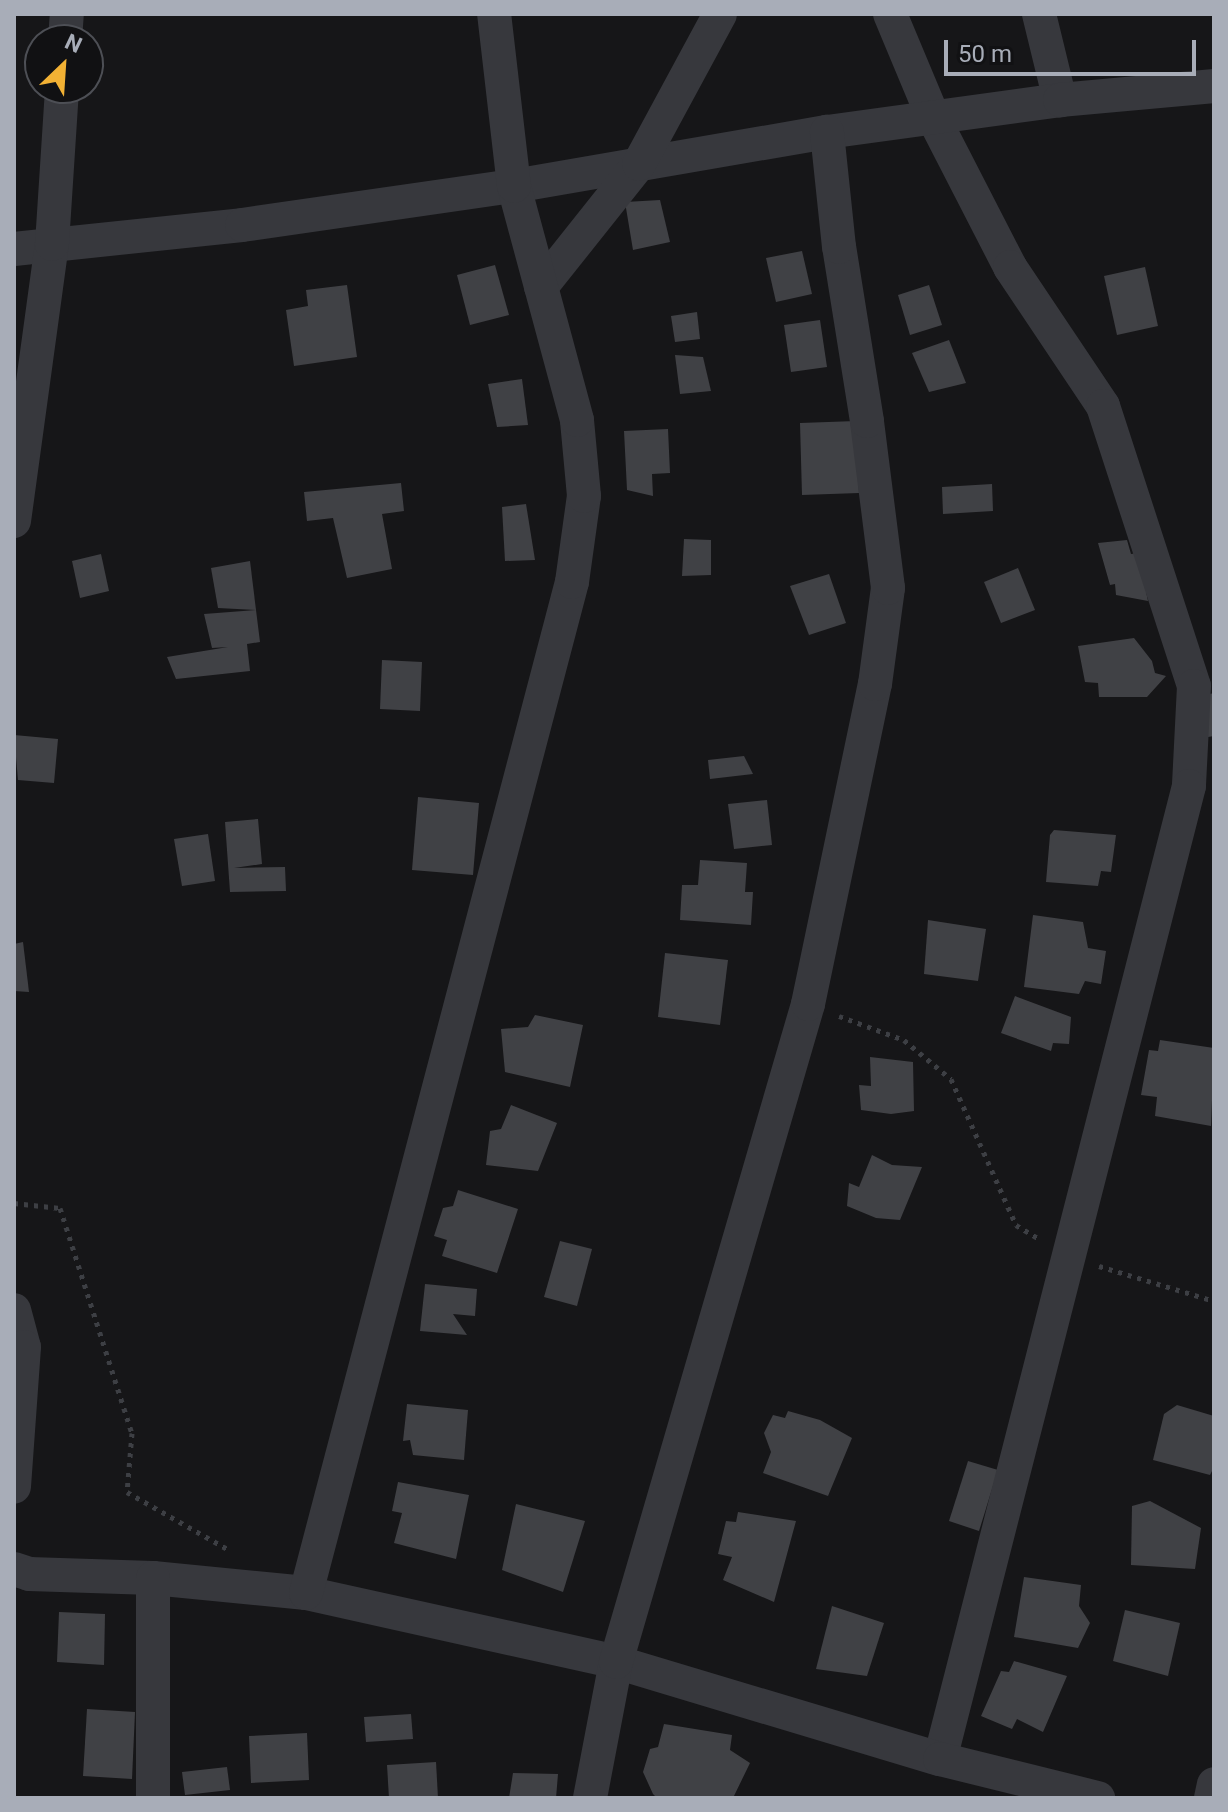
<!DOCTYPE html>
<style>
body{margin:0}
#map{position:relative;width:1228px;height:1812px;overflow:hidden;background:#161618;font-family:Roboto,sans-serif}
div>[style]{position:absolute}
.building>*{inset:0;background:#404145}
.path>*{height:5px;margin-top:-2.5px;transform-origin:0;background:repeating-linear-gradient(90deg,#3d3f44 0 4px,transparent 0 10px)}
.street>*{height:34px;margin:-17px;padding:0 17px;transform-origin:17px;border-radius:17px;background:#37383d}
span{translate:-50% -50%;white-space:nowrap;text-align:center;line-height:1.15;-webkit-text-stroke:6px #111113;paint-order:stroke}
.frame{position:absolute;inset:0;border:16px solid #a8adb8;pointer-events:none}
.north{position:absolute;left:24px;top:24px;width:80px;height:80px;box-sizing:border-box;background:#111113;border:2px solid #4d4f55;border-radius:50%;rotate:25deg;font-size:22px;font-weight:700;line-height:32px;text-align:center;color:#a8adb8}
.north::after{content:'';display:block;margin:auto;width:28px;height:36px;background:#f2b134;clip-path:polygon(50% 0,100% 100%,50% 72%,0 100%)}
.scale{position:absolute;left:944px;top:40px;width:252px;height:36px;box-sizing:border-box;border:4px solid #a8adb8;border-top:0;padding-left:10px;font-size:24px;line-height:28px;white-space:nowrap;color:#a8adb8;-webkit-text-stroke:6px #111113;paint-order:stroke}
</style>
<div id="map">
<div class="building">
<div style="clip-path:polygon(660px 200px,670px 242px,633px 250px,625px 202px)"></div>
<div style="clip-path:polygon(802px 251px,812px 294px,776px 302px,766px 258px)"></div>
<div style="clip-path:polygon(495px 265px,509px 315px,470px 325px,457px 275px)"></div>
<div style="clip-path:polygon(1145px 267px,1158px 326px,1117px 335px,1104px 276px)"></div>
<div style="clip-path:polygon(347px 285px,357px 357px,294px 366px,286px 310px,308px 306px,306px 290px)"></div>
<div style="clip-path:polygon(929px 285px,942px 325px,910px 335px,898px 295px)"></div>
<div style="clip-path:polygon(697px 312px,700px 339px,675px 342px,671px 316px)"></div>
<div style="clip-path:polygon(820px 320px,827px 367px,791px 372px,784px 325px)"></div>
<div style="clip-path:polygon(949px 340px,966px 383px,929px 392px,912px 353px)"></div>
<div style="clip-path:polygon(675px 355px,703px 357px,711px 391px,680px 394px)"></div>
<div style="clip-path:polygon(522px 379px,528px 425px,497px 427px,488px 384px)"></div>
<div style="clip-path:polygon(856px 421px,859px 493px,802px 495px,800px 423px)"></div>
<div style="clip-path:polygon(668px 429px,670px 473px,652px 474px,653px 496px,627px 490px,624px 431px)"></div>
<div style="clip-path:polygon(401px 483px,404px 511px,382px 514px,392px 569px,347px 578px,333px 518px,307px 521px,304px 492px)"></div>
<div style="clip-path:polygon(992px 484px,993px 511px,943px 514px,942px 487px)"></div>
<div style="clip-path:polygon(526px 504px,535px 560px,505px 561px,502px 507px)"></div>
<div style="clip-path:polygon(684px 539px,711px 540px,711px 575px,682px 576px)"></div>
<div style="clip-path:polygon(1127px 540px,1131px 554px,1138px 553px,1148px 601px,1116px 595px,1115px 584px,1110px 585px,1098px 543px)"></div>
<div style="clip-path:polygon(101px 554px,109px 591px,80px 598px,72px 561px)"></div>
<div style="clip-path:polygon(250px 561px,256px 610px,218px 608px,211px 568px)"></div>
<div style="clip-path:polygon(1018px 568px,1035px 610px,1001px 623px,984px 582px)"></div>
<div style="clip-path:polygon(829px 574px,846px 623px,809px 635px,790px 586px)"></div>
<div style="clip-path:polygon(256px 610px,260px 642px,247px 644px,250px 671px,176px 679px,167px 657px,228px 647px,212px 648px,204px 614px)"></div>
<div style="clip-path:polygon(1134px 638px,1152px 661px,1155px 673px,1166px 676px,1147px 697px,1099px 697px,1098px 683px,1085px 682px,1078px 646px)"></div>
<div style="clip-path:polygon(382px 660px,422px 662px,420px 711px,380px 709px)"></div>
<div style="clip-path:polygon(1214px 693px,1214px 736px,1208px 737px,1197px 697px)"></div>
<div style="clip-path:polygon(14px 735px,58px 739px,54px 783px,18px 780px)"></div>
<div style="clip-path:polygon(744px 756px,753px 774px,710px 779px,708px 760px)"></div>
<div style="clip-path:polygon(418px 797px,479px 803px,473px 875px,412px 870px)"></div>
<div style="clip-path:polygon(767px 800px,772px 845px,734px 849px,728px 804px)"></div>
<div style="clip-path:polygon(258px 819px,262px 864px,234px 868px,285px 867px,286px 891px,230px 892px,225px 822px)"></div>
<div style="clip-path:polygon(1054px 830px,1116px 835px,1111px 872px,1101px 871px,1098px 886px,1046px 882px,1050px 835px)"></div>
<div style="clip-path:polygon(208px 834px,215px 881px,182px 886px,174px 839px)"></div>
<div style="clip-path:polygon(700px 860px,747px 863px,745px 892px,753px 892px,751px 925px,680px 920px,682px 885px,698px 885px)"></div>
<div style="clip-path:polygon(1033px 915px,1083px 922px,1088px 948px,1106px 951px,1101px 984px,1085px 981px,1079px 994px,1024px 987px)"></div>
<div style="clip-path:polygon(928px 920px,986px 929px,978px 981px,924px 974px)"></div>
<div style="clip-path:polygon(23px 942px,29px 992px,14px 991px,14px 944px)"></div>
<div style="clip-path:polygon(665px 953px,728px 960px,720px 1025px,658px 1017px)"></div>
<div style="clip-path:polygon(1015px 996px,1071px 1017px,1069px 1044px,1053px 1043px,1051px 1051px,1001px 1033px)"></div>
<div style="clip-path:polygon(535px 1015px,583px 1025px,570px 1087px,505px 1072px,501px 1029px,528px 1027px)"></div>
<div style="clip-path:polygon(1160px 1040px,1214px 1048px,1211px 1126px,1155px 1116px,1157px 1097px,1141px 1095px,1149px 1050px,1158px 1051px)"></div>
<div style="clip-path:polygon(870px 1057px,913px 1062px,914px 1111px,891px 1114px,861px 1110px,859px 1085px,871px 1086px)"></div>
<div style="clip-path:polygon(511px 1105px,557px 1123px,538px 1171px,486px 1165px,490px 1131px,501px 1129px)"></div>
<div style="clip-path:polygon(872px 1155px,892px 1165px,922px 1167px,900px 1220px,876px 1218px,847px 1206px,849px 1183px,859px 1187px)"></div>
<div style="clip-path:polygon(458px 1190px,518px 1209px,497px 1273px,442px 1256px,447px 1240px,434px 1236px,443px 1208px,453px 1206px)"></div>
<div style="clip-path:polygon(560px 1241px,592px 1249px,577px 1306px,544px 1297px)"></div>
<div style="clip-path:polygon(425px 1284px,477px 1289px,475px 1316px,453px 1314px,467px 1335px,420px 1331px)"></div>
<div style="clip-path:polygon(407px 1404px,468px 1410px,464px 1460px,413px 1455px,410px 1440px,403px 1441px)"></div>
<div style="clip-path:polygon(1177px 1405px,1214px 1416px,1214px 1467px,1210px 1475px,1153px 1460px,1164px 1414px)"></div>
<div style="clip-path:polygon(788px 1411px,820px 1420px,852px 1438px,828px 1496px,763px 1473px,771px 1452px,764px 1433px,773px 1415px,785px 1418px)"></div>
<div style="clip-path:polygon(968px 1461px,998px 1470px,979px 1531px,949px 1521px)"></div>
<div style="clip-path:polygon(398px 1482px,469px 1495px,456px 1559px,394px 1543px,402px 1513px,392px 1511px)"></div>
<div style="clip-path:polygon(1150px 1501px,1201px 1528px,1195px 1569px,1131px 1565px,1132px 1506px)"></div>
<div style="clip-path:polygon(516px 1504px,585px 1521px,563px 1592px,502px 1570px)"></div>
<div style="clip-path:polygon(738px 1512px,796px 1521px,774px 1602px,723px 1580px,732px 1557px,718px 1554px,726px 1521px,736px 1522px)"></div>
<div style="clip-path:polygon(1024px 1577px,1081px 1585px,1079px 1606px,1090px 1623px,1078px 1648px,1014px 1637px)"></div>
<div style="clip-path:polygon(832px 1606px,884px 1623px,867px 1676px,816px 1669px)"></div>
<div style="clip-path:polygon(1125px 1610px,1180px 1623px,1168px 1676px,1113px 1661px)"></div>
<div style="clip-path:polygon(59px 1612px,105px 1614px,104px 1665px,57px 1662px)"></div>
<div style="clip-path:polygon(1014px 1661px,1067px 1676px,1043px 1732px,1017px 1719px,1012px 1729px,981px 1716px,1001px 1671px,1009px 1672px)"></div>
<div style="clip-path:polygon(87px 1709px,135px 1712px,132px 1779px,83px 1776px)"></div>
<div style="clip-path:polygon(411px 1714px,413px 1739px,366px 1742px,364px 1717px)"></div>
<div style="clip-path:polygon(664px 1724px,732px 1735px,730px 1750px,750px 1763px,733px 1798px,657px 1798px,653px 1794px,643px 1772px,650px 1749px,658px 1747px)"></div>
<div style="clip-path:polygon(307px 1733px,309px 1780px,251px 1783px,249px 1736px)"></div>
<div style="clip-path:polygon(436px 1762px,438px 1798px,389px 1798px,387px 1765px)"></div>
<div style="clip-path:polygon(227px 1767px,230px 1790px,185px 1795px,182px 1772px)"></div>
<div style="clip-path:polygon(513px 1773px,558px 1774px,556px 1798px,509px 1798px)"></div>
</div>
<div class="path">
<div style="left:839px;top:1016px;width:69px;rotate:20.3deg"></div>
<div style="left:904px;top:1040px;width:61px;rotate:39.7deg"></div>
<div style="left:951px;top:1079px;width:160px;rotate:66deg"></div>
<div style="left:1016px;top:1225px;width:27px;rotate:31deg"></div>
<div style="left:14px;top:1203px;width:46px;rotate:6.2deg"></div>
<div style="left:60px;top:1208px;width:236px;rotate:72.3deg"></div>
<div style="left:132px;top:1433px;width:59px;rotate:94.8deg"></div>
<div style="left:127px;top:1492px;width:117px;rotate:29.6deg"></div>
<div style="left:1099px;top:1266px;width:120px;rotate:16.9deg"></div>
</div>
<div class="street">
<div style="left:890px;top:14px;width:112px;rotate:67.3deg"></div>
<div style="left:933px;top:117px;width:169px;rotate:62.8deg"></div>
<div style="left:1010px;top:267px;width:167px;rotate:56.2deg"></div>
<div style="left:1103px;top:406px;width:294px;rotate:72deg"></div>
<div style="left:1194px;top:686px;width:100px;rotate:92.9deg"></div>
<div style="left:1189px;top:786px;width:1004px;rotate:104.35deg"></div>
<div style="left:1039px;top:14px;width:89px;rotate:76.3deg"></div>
<div style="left:65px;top:40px;width:26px;rotate:-86deg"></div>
<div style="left:14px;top:249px;width:229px;rotate:-6deg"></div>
<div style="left:242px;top:225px;width:275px;rotate:-8.2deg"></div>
<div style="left:514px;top:186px;width:318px;rotate:-9.8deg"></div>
<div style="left:827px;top:132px;width:235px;rotate:-7.8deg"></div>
<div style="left:1060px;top:100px;width:155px;rotate:-5.2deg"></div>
<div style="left:541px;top:287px;width:157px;rotate:-51.5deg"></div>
<div style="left:639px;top:164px;width:170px;rotate:-61.6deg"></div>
<div style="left:14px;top:521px;width:280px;rotate:-82.2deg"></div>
<div style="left:52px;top:244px;width:156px;rotate:-86.3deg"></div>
<div style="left:14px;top:1310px;width:38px;rotate:75deg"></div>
<div style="left:24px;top:1347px;width:140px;rotate:94.1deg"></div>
<div style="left:14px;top:1569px;width:16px;rotate:18deg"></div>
<div style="left:29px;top:1574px;width:124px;rotate:1.8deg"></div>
<div style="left:153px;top:1578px;width:154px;rotate:5.6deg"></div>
<div style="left:306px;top:1593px;width:318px;rotate:12.5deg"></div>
<div style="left:616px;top:1662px;width:338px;rotate:16.7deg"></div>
<div style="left:940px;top:1759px;width:163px;rotate:13.9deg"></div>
<div style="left:153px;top:1578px;width:220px;rotate:90deg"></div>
<div style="left:306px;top:1593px;width:1045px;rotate:-75.26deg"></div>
<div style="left:572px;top:582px;width:87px;rotate:-82.1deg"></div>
<div style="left:584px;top:496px;width:76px;rotate:-95.3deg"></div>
<div style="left:577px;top:420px;width:242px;rotate:-105.1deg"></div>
<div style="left:514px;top:186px;width:173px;rotate:-96.6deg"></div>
<div style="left:590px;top:1798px;width:138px;rotate:-79.2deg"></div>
<div style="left:616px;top:1662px;width:685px;rotate:-73.73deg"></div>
<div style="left:808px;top:1004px;width:327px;rotate:-78.2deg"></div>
<div style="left:875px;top:684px;width:97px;rotate:-82.3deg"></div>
<div style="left:888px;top:588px;width:168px;rotate:-97.2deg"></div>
<div style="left:867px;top:421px;width:176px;rotate:-99.1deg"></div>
<div style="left:839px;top:247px;width:116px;rotate:-96deg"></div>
<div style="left:1211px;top:1798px;width:14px;rotate:-78deg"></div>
</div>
<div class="frame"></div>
<div class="north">N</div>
<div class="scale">50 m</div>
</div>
